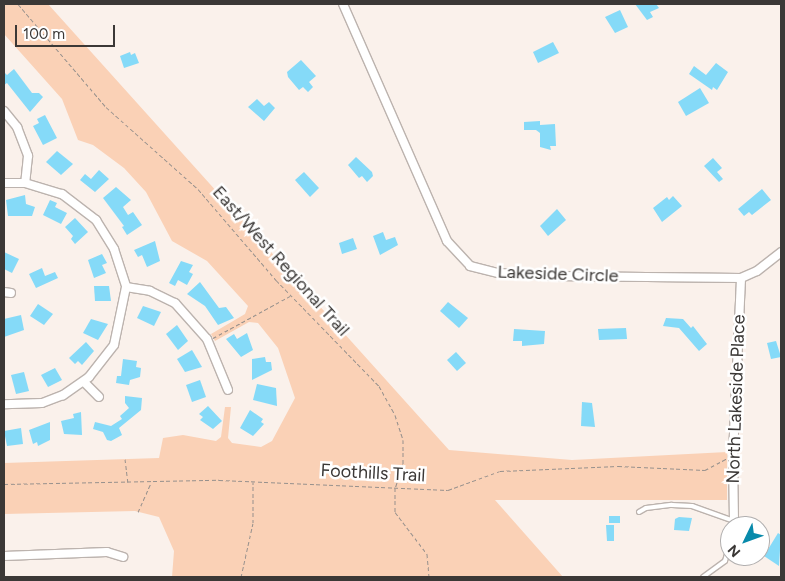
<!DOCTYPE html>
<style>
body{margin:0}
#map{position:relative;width:785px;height:581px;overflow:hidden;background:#faf1eb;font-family:Figtree,sans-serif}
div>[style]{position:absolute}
.green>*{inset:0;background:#fad1b6}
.building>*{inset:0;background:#85daf8}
.path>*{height:1px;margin-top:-0.5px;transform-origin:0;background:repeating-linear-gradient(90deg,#96908c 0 4px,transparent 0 6.5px)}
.roads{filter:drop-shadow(1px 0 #bcb3ae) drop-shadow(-1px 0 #bcb3ae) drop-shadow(0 1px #bcb3ae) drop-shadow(0 -1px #bcb3ae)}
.lane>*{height:4px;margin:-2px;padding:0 2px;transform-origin:2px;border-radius:2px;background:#fff}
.street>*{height:8px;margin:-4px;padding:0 4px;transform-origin:4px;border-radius:4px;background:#fff}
span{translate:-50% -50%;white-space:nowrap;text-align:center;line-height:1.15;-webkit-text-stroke:5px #fff;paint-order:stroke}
.street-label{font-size:18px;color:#3b3836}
.frame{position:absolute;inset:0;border:5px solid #3b3836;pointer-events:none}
.north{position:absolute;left:720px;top:516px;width:50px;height:50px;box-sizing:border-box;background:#fff;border:1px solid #b1afaf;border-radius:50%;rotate:228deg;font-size:14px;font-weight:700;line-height:20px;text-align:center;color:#3b3836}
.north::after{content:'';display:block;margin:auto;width:18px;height:22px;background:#088aab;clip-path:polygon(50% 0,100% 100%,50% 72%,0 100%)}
.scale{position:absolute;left:15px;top:25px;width:100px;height:22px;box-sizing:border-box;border:2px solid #3b3836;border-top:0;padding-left:6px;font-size:15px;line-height:18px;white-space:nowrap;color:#3b3836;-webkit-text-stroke:4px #fff;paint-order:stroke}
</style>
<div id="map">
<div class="green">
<div style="clip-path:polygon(4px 4px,48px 4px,449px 450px,572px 460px,727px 452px,727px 500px,495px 500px,563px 577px,172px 577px,174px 551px,159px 517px,135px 511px,4px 514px,4px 463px,159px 458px,163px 438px,183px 435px,216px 441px,221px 437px,225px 407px,231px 407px,228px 438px,232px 443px,261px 447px,272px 441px,295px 398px,278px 348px,258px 323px,249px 322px,215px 341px,211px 334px,245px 314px,248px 306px,207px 261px,172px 241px,146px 192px,124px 168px,93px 145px,78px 140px,62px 99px,4px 34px)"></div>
</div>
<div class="building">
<div style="clip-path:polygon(635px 4px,656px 4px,659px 8px,650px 12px,653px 17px,647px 20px)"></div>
<div style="clip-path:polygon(620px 10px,628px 27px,615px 33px,605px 17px)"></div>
<div style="clip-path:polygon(553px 42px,559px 53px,538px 63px,533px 52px)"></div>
<div style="clip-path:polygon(130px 52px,131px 55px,135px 53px,139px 63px,124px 68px,120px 56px)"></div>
<div style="clip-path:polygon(301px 60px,316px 76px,309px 82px,313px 87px,308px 92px,303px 87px,299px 90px,288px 77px,287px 72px)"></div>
<div style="clip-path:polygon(716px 63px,728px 72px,717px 90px,713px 87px,712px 90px,689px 74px,694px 66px,706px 75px)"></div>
<div style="clip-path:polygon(14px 69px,32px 93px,39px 93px,43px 97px,30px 112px,7px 83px,4px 85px,4px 72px,7px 75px)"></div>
<div style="clip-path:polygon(700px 88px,709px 103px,686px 116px,678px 102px)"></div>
<div style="clip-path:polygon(257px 99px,264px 106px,269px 102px,275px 108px,264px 121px,248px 107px)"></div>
<div style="clip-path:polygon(45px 115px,57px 138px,43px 145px,33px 126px,39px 123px,37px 119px)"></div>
<div style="clip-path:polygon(540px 121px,540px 125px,555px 124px,556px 146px,550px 146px,551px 150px,540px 147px,540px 133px,536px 130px,524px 130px,524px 122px)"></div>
<div style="clip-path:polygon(57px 151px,73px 164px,61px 175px,46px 162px)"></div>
<div style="clip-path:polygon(356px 157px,372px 172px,373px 176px,367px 182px,362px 176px,359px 178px,348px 165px)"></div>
<div style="clip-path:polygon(713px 158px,722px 168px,717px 172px,723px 179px,719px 182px,704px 166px)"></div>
<div style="clip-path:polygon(99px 170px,109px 179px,95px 192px,80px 180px,85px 174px,91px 179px)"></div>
<div style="clip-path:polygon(304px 172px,319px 188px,310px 197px,295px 180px)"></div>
<div style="clip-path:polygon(116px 187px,131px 200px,123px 207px,128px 215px,133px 212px,142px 225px,127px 235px,122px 227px,124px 226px,103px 198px)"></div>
<div style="clip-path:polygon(762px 189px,771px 200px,752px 215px,749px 212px,744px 216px,738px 209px)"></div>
<div style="clip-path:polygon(25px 195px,26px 204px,35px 207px,32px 216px,8px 216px,6px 200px)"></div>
<div style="clip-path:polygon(673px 196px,682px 206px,662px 222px,653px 208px,667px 197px,669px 200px)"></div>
<div style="clip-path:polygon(50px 200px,57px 203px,55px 207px,67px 213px,61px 224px,43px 215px)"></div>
<div style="clip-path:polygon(557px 209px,566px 220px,548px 236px,540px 226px)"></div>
<div style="clip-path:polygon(75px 218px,88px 232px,75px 244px,71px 239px,73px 236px,65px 227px)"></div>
<div style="clip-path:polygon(383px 232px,386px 240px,395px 237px,398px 245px,380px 255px,373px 236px)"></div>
<div style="clip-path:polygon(353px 238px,357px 249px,342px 254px,339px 243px)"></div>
<div style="clip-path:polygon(155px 241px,160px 261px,147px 267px,142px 255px,138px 257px,134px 250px)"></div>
<div style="clip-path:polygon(4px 252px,19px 259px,12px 273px,4px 269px)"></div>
<div style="clip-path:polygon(102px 254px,107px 263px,102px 265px,106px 273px,94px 278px,88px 260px)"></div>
<div style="clip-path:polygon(181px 261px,193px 265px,189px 272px,193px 274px,187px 285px,178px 280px,175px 286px,169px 283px)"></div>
<div style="clip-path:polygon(42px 268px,45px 276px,55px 272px,58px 278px,36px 288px,29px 274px)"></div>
<div style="clip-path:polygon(200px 282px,219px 308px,226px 307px,234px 318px,218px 325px,205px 306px,187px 294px)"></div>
<div style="clip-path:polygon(94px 286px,109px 286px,111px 301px,95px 301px)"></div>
<div style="clip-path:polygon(448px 302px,468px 318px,459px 328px,440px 311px)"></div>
<div style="clip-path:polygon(38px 304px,53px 314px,44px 325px,30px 316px)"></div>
<div style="clip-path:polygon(143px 306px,161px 312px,154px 326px,137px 318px)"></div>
<div style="clip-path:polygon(21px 315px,24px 330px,4px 337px,4px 319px)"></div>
<div style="clip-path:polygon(666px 318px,683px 319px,691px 328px,693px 326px,707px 344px,699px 351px,679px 328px,663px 326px)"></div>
<div style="clip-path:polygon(91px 319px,108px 324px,98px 340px,83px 333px)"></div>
<div style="clip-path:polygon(177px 325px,188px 341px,178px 350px,166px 334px)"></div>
<div style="clip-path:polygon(626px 328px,627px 339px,599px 340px,598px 329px)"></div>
<div style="clip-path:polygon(514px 329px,545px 331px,544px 344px,522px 346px,522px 341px,513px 341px)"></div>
<div style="clip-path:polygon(247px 333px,253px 350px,241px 357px,226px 339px,234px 334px,237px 339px)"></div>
<div style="clip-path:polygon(776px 341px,781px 357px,771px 359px,767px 343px)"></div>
<div style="clip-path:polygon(86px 342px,94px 351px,82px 365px,78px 361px,75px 364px,69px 358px)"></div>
<div style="clip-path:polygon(192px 350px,202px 367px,185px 372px,177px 359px)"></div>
<div style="clip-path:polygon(456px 352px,466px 363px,457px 371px,447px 360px)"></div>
<div style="clip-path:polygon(265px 357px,266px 362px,271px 362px,272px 370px,252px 380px,252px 359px)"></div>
<div style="clip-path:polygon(123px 359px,137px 361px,136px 367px,141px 368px,140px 377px,130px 380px,129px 385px,116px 383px,117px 376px,121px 376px)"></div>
<div style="clip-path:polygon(55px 368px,62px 380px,48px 387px,41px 375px)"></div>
<div style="clip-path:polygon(24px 372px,29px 391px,16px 394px,11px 375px)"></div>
<div style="clip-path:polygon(200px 380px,206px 397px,192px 402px,186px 385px)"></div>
<div style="clip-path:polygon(257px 384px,276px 388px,277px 406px,253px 400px)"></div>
<div style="clip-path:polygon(125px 396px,142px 398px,141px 410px,119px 428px,122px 435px,111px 441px,107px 440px,103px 432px,93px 429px,95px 422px,111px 426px,122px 419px,120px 416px,129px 408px,125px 403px)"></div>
<div style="clip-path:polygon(582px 402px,592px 403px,595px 427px,581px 426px)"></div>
<div style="clip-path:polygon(208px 406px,222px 421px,213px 429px,200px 420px,203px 417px,199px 414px)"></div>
<div style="clip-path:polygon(250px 410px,263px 419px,261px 422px,264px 424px,253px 436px,240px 428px)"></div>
<div style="clip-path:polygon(81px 412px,82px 435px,64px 434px,61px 421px,74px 418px,73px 414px)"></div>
<div style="clip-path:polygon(50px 422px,50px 440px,38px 446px,37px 442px,33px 444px,29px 430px)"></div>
<div style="clip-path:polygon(21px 428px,23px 444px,7px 446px,4px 431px)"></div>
<div style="clip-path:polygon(609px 516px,620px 516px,620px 523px,609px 523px)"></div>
<div style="clip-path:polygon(679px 517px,692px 518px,689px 531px,674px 530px,675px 519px)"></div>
<div style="clip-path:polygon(606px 525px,614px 525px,614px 541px,607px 541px)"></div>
<div style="clip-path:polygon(778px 533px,781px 535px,779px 566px,764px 556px)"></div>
</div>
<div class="path">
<div style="left:18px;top:4px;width:135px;rotate:49.5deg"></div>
<div style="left:106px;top:107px;width:123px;rotate:41.7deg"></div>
<div style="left:198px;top:189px;width:120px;rotate:49.4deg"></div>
<div style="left:276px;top:280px;width:148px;rotate:45.8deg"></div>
<div style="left:379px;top:386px;width:33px;rotate:61deg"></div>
<div style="left:395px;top:415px;width:26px;rotate:72deg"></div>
<div style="left:403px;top:440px;width:24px;rotate:90deg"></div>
<div style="left:403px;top:464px;width:25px;rotate:108deg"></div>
<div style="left:395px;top:488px;width:24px;rotate:90deg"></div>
<div style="left:395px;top:512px;width:53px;rotate:52.7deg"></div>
<div style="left:427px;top:554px;width:23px;rotate:85deg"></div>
<div style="left:213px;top:338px;width:88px;rotate:-28.6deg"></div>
<div style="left:125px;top:459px;width:23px;rotate:83deg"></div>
<div style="left:4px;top:484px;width:215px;rotate:-1.1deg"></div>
<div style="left:219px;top:480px;width:229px;rotate:2.5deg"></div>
<div style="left:448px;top:490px;width:55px;rotate:-20.1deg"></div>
<div style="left:500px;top:471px;width:118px;rotate:-2.4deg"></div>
<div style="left:618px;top:466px;width:87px;rotate:2.6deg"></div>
<div style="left:705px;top:470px;width:24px;rotate:-28deg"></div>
<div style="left:138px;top:512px;width:32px;rotate:-66deg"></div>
<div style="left:241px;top:577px;width:55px;rotate:-77.5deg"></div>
<div style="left:253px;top:523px;width:41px;rotate:-90deg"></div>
</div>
<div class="roads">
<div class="lane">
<div style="left:639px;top:512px;width:8px;rotate:-30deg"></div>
<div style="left:646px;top:508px;width:26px;rotate:-7deg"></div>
<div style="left:672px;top:505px;width:20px;rotate:3deg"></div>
<div style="left:692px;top:506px;width:45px;rotate:19.7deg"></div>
<div style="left:734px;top:521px;width:5px;rotate:101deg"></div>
<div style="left:703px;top:577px;width:27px;rotate:-36deg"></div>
<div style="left:725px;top:561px;width:19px;rotate:-74deg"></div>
</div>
<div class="street">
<div style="left:343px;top:4px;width:259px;rotate:66.3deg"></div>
<div style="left:447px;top:241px;width:34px;rotate:47deg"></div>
<div style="left:470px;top:266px;width:30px;rotate:14deg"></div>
<div style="left:499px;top:273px;width:53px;rotate:3.2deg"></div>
<div style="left:552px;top:276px;width:189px;rotate:0.6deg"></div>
<div style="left:741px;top:278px;width:17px;rotate:-24deg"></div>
<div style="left:757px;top:271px;width:31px;rotate:-38deg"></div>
<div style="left:4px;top:111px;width:21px;rotate:51deg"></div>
<div style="left:17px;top:127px;width:31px;rotate:69deg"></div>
<div style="left:28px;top:156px;width:27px;rotate:96deg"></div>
<div style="left:4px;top:183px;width:21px"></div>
<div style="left:25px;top:183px;width:39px;rotate:17deg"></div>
<div style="left:62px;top:194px;width:43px;rotate:37.4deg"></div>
<div style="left:96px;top:220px;width:34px;rotate:58deg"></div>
<div style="left:114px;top:249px;width:40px;rotate:72deg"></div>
<div style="left:126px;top:287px;width:59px;rotate:101.7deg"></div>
<div style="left:114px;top:345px;width:41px;rotate:128deg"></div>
<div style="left:89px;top:377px;width:32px;rotate:145deg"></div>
<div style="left:63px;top:395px;width:22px;rotate:159deg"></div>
<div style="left:42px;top:403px;width:38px;rotate:178deg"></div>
<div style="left:126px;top:287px;width:24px;rotate:9deg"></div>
<div style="left:150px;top:291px;width:28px;rotate:26deg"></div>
<div style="left:175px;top:303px;width:48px;rotate:48.4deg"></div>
<div style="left:207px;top:339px;width:55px;rotate:67.6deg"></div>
<div style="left:4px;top:292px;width:7px;rotate:8deg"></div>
<div style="left:84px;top:382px;width:21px;rotate:45deg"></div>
<div style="left:734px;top:521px;width:66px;rotate:-90.9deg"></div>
<div style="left:733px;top:455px;width:177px;rotate:-87.4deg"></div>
<div style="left:4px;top:556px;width:103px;rotate:-2.2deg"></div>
<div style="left:107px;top:552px;width:17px;rotate:17deg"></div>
</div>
</div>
<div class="street-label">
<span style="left:281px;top:261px;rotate:48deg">East/West Regional Trail</span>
<span style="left:558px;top:274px;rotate:2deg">Lakeside Circle</span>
<span style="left:736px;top:399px;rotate:-88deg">North Lakeside Place</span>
<span style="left:373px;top:473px;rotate:3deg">Foothills Trail</span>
</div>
<div class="frame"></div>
<div class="north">N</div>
<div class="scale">100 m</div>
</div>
